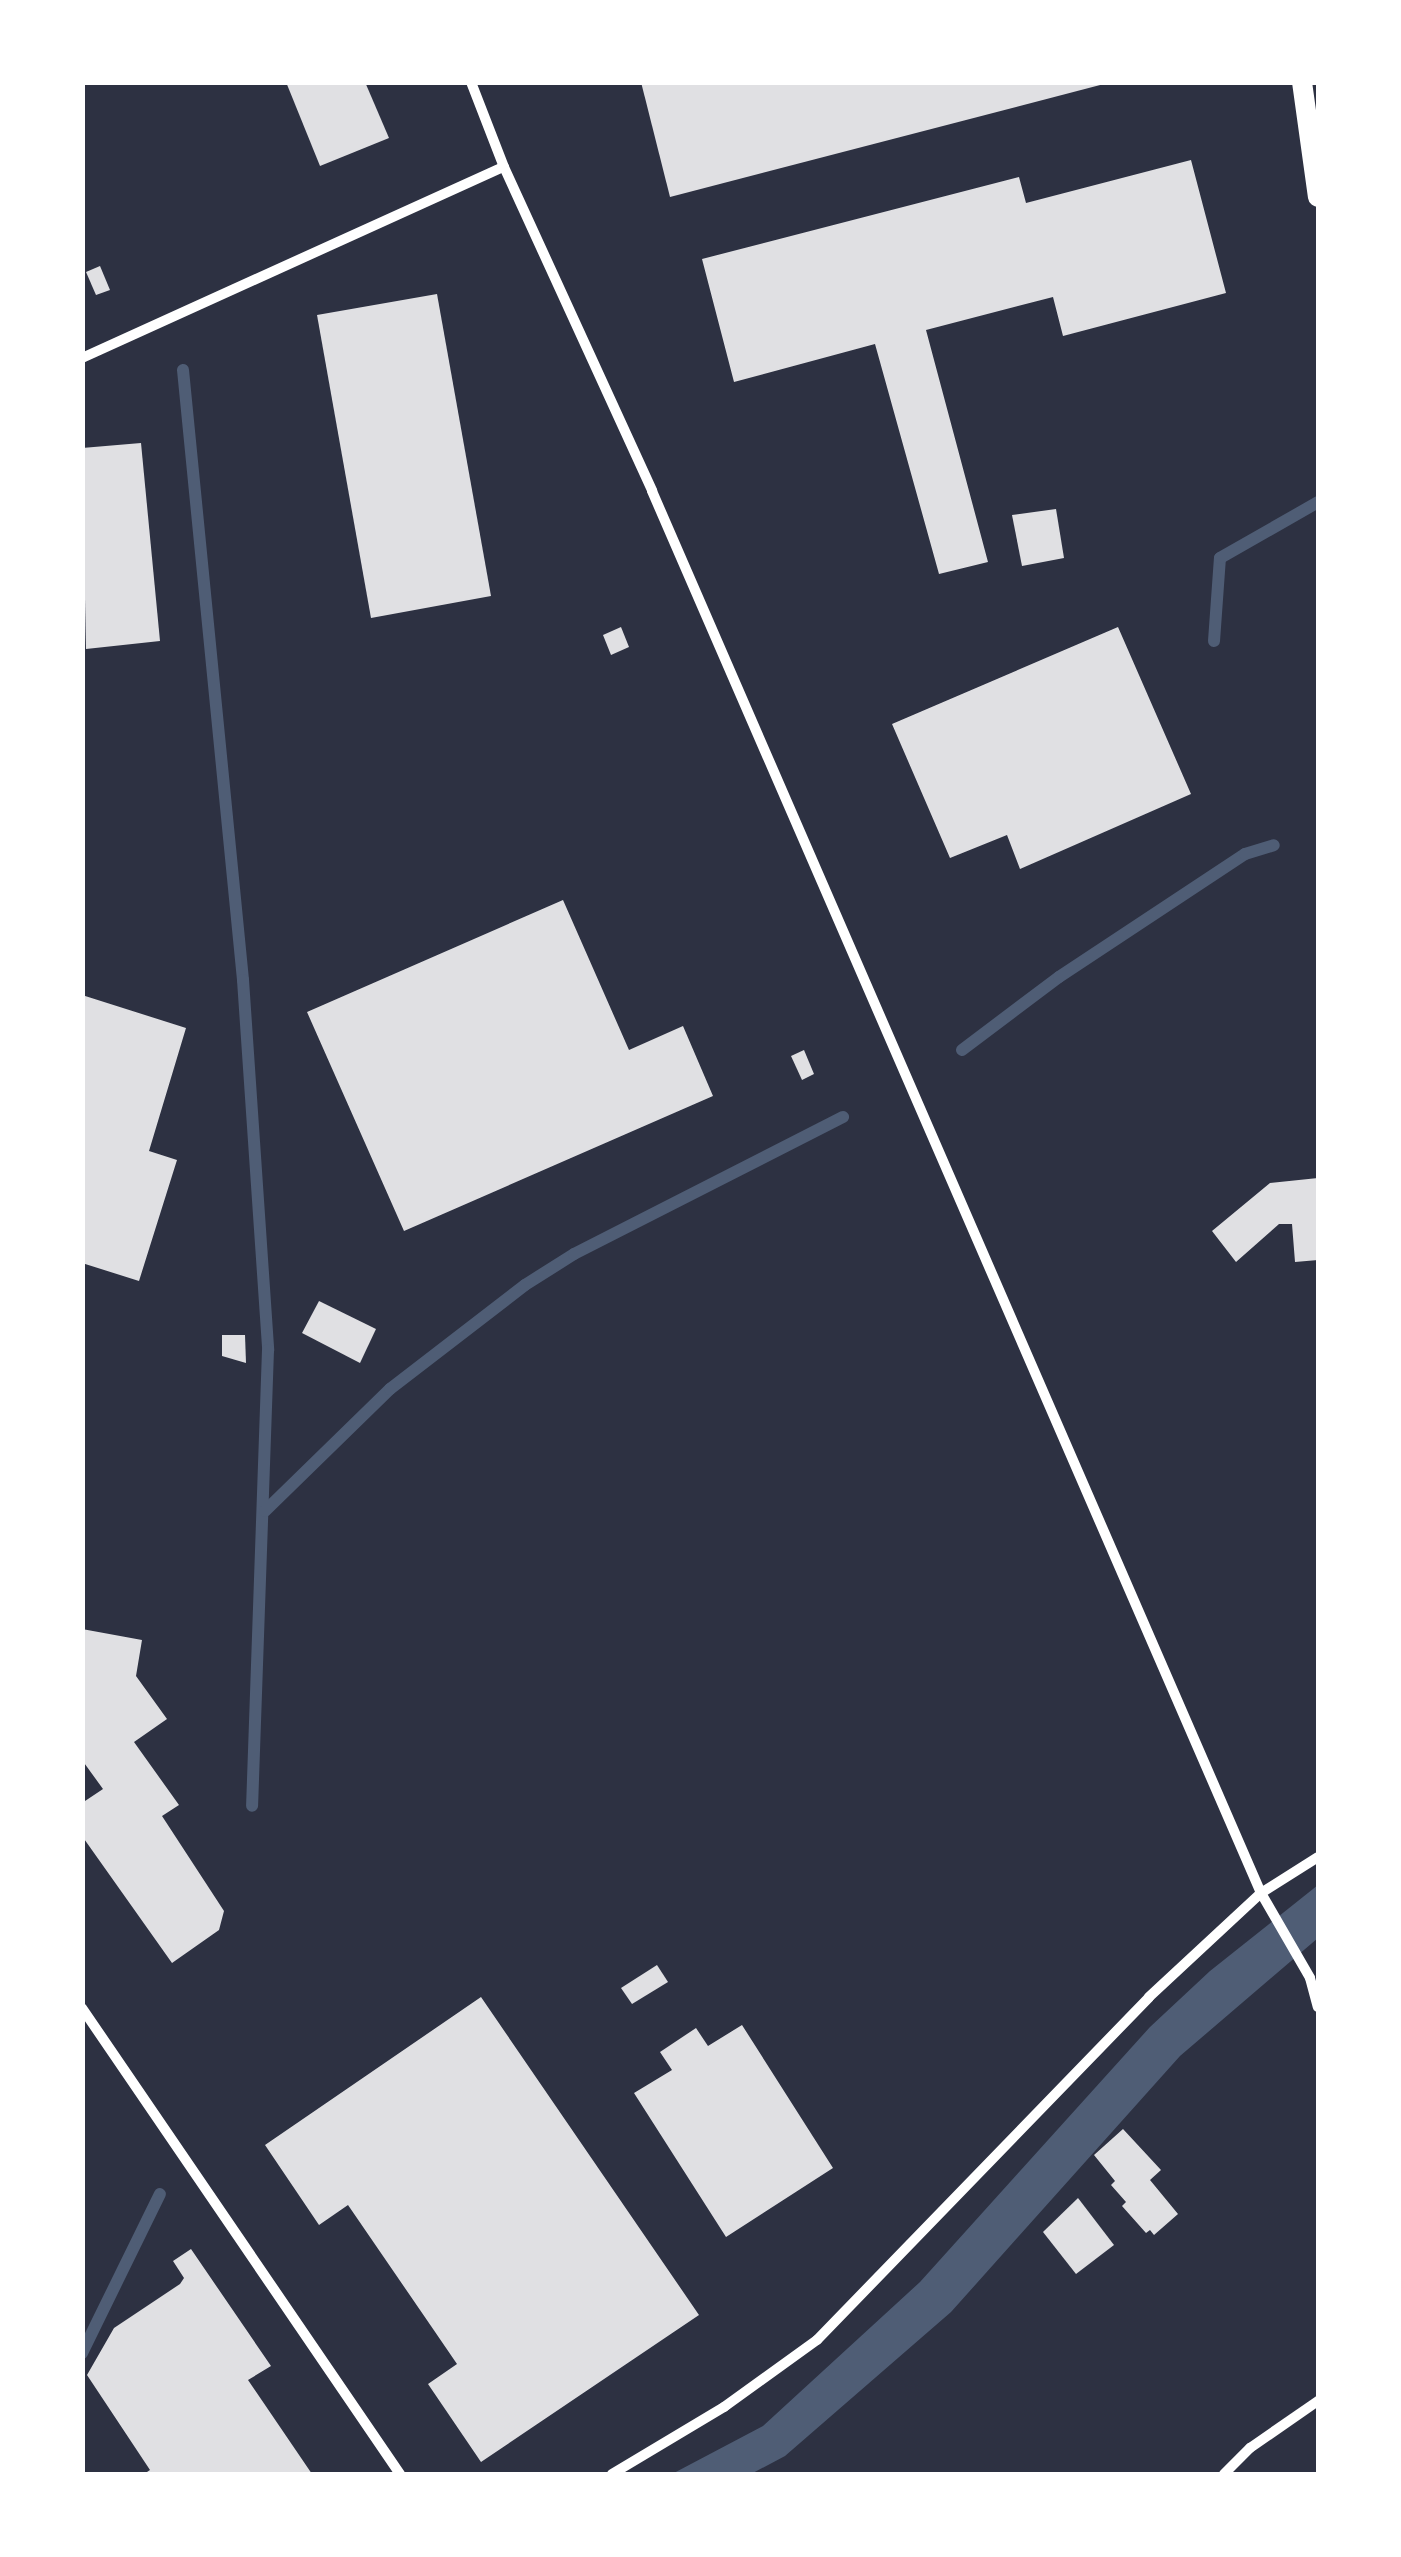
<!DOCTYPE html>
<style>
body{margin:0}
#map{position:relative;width:1401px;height:2557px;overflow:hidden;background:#2d3142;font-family:Raleway,sans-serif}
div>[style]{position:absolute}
.water>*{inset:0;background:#4f5d75}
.stream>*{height:12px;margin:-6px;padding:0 6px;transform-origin:6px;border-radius:6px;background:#4f5d75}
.building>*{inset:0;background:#e0e0e3}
.minor>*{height:10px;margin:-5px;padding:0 5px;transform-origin:5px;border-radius:5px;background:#fff}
.secondary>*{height:20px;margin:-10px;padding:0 10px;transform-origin:10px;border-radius:10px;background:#fff}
span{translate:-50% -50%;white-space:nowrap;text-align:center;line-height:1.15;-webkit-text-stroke:8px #fff;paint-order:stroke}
.frame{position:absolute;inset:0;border:85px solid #fff;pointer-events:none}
</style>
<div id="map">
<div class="water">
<div style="clip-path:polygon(1318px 1885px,1318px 1938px,1180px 2056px,951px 2312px,785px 2456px,751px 2474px,672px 2474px,763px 2426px,920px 2282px,1150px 2027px,1210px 1971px)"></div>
</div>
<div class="stream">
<div style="left:183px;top:370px;width:613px;rotate:84.38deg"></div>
<div style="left:243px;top:980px;width:371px;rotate:86.1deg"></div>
<div style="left:268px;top:1350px;width:456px;rotate:92deg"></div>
<div style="left:1214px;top:641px;width:83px;rotate:-85.9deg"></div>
<div style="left:1220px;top:558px;width:113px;rotate:-29.7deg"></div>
<div style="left:962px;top:1050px;width:121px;rotate:-37deg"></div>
<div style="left:1059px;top:977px;width:223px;rotate:-33.5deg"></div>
<div style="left:1245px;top:854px;width:30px;rotate:-17deg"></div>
<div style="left:265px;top:1511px;width:175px;rotate:-44.3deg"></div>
<div style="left:390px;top:1389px;width:170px;rotate:-37.6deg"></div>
<div style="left:525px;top:1285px;width:58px;rotate:-32.3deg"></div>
<div style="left:574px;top:1254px;width:302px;rotate:-27deg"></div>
<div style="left:82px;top:2353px;width:177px;rotate:-63.9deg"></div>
</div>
<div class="building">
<div style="clip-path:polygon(286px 82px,365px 82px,389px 138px,320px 166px)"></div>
<div style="clip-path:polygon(641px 82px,1104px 82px,1104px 84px,670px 197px)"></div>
<div style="clip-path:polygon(1191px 160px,1226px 293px,1063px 336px,1053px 297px,926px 330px,988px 562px,939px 574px,875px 344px,734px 382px,702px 259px,1019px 177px,1026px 203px)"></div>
<div style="clip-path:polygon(100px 266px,110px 290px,96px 295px,86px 272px)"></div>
<div style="clip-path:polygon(437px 294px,491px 596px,371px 618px,317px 315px)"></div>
<div style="clip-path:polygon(141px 443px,160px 641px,86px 649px,82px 448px)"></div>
<div style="clip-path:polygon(1056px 509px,1064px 558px,1022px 566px,1012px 515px)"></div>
<div style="clip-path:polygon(621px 627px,629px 647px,611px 655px,603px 635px)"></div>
<div style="clip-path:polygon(1118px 627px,1191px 794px,1020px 869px,1007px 835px,950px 858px,892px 724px)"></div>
<div style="clip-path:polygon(563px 900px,629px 1050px,683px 1026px,713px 1096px,404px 1231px,307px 1012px)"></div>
<div style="clip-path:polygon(82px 995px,186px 1028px,149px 1151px,177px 1160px,139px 1281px,82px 1263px)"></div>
<div style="clip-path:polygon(804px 1050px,814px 1074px,802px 1080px,791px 1056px)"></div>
<div style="clip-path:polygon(1318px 1178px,1318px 1260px,1295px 1262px,1292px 1224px,1279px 1224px,1236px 1262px,1212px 1231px,1270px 1183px)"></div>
<div style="clip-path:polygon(319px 1301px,376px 1329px,360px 1363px,302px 1333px)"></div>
<div style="clip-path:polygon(222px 1335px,245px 1335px,246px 1363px,222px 1356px)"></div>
<div style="clip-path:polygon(82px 1629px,142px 1640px,136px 1676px,167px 1719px,134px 1742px,179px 1805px,162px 1816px,224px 1911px,219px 1930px,172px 1963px,82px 1836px,82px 1803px,103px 1789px,82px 1760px)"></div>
<div style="clip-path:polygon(657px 1965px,668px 1982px,632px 2004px,621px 1988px)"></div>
<div style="clip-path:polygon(481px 1997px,699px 2315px,481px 2462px,428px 2384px,457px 2364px,431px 2326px,348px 2205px,319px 2225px,265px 2145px)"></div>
<div style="clip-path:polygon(742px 2025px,833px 2168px,726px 2237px,634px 2093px,672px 2070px,660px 2052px,696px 2028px,708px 2046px)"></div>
<div style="clip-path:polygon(1123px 2129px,1161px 2170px,1150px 2180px,1178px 2214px,1154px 2235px,1150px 2230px,1146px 2233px,1122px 2206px,1126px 2202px,1111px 2185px,1115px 2181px,1094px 2155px)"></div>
<div style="clip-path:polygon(1078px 2198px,1114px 2245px,1076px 2274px,1043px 2232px)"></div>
<div style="clip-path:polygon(191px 2249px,271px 2366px,248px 2380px,312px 2474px,144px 2474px,150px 2470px,87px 2375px,114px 2328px,180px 2284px,184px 2278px,173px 2261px)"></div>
</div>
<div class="minor">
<div style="left:471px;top:82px;width:91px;rotate:68.8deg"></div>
<div style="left:504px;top:167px;width:356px;rotate:65.4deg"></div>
<div style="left:652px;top:491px;width:1529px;rotate:66.52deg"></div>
<div style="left:1261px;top:1893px;width:98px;rotate:60deg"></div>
<div style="left:1310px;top:1978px;width:30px;rotate:75deg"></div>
<div style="left:82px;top:358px;width:463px;rotate:-24.4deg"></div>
<div style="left:82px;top:2008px;width:564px;rotate:55.69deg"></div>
<div style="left:612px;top:2474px;width:131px;rotate:-30.9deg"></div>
<div style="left:724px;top:2407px;width:115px;rotate:-35.8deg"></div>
<div style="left:817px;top:2340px;width:477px;rotate:-45.9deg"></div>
<div style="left:1149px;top:1997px;width:153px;rotate:-42.9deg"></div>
<div style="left:1261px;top:1893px;width:67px;rotate:-32.3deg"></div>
<div style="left:1224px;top:2474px;width:37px;rotate:-45deg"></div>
<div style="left:1250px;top:2448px;width:83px;rotate:-34.7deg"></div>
</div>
<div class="secondary">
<div style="left:1302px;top:82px;width:116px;rotate:82.1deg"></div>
</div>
<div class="frame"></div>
</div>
